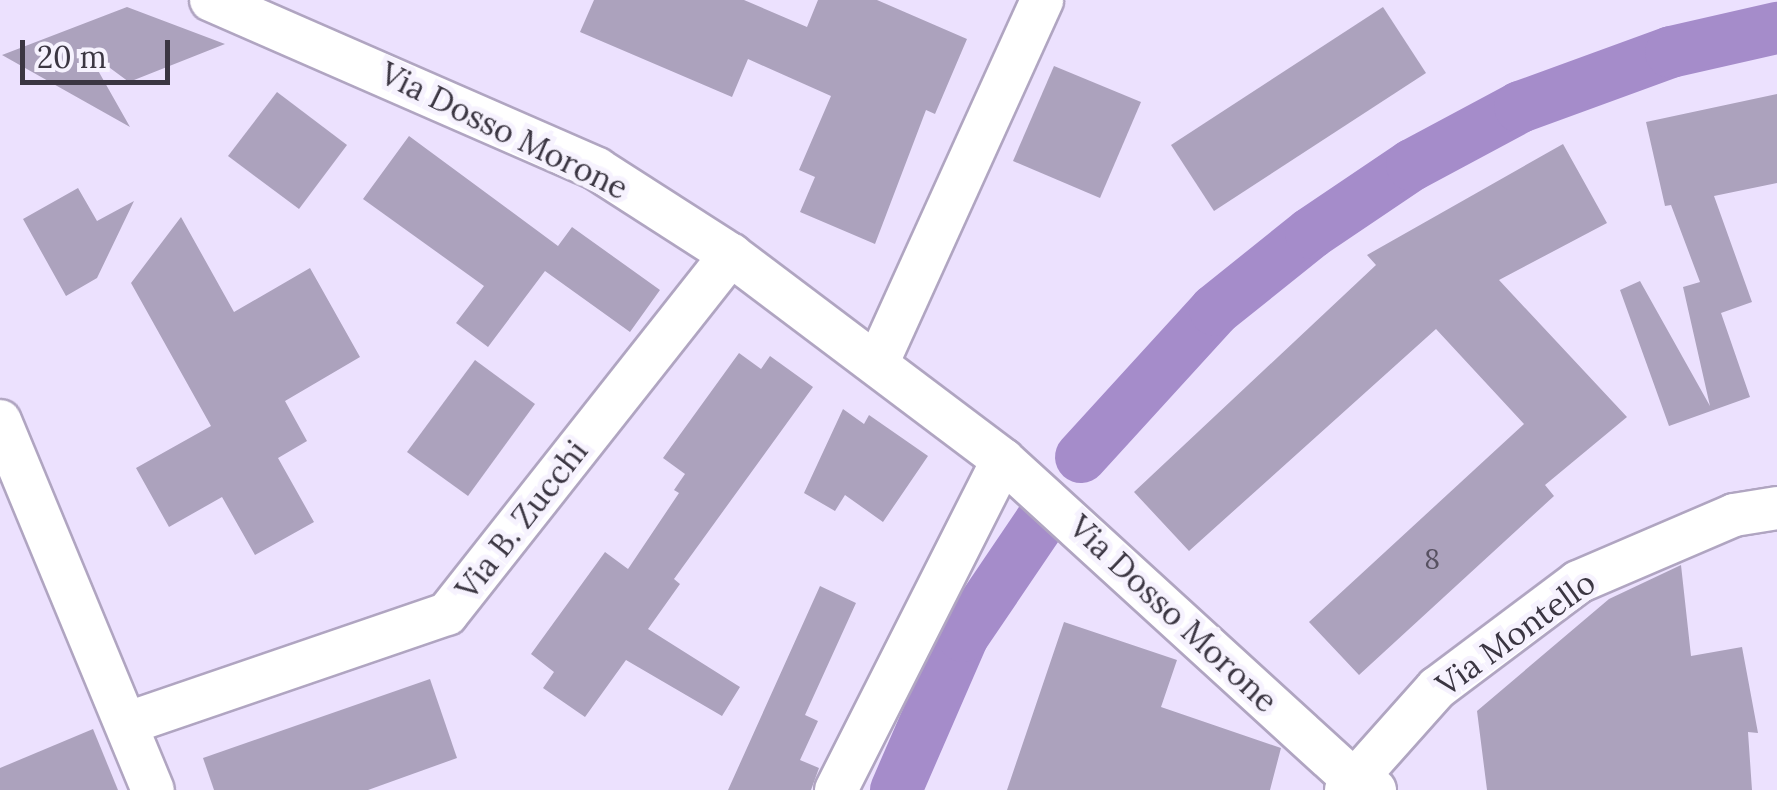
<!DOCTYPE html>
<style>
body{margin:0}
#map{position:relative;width:1777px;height:790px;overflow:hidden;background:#ece1fe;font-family:Lora,serif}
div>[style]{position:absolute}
.canal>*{height:52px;margin:-26px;padding:0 26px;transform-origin:26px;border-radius:26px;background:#a58cca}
.building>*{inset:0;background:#aca2bd}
.roads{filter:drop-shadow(2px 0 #b0a5c1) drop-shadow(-2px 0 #b0a5c1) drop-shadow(0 2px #b0a5c1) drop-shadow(0 -2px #b0a5c1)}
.minor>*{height:42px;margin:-21px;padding:0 21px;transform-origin:21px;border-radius:21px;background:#fff}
span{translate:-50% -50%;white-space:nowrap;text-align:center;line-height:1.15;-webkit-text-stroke:10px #f6f2fe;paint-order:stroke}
.number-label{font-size:28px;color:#575161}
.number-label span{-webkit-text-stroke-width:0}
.street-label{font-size:32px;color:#3b3642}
.scale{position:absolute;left:20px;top:40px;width:150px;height:45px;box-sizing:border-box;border:5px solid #3b3642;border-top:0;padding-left:12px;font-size:30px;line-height:35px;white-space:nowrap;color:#3b3642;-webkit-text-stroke:8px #f6f2fe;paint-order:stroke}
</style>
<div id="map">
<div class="canal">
<div style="left:1081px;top:457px;width:199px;rotate:-47.6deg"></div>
<div style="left:1215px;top:310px;width:123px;rotate:-38.7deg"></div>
<div style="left:1311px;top:233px;width:122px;rotate:-34deg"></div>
<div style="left:1412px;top:165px;width:123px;rotate:-28.2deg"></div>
<div style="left:1520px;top:107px;width:161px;rotate:-20deg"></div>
<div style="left:1671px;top:52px;width:109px;rotate:-12.8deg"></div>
<div style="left:896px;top:790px;width:168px;rotate:-66.5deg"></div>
<div style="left:963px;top:636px;width:139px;rotate:-55.9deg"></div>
</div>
<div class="building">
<div style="clip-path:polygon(594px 0,744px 0,807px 27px,818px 0,877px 0,967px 39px,935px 114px,926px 110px,875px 244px,800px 212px,815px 177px,799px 170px,831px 96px,748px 59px,732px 97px,580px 32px)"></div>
<div style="clip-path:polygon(127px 7px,225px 44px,129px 82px,87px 51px,130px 127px,2px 55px)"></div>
<div style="clip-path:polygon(1383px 7px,1426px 73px,1214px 211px,1171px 145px)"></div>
<div style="clip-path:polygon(1054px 66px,1141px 102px,1100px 198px,1013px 161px)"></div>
<div style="clip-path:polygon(277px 92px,347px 145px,299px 209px,228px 156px)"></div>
<div style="clip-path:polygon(1777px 94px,1777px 183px,1714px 196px,1752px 302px,1721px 313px,1750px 397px,1669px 426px,1620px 290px,1640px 281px,1710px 406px,1683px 287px,1700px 282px,1671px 205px,1665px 206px,1646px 122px)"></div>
<div style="clip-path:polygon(409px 136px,558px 246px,572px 227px,660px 290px,630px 332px,545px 271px,488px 347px,456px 323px,484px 286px,363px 199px)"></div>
<div style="clip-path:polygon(1563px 144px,1607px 223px,1499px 280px,1627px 417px,1545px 485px,1554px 496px,1359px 675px,1309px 622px,1524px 424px,1436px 329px,1189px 551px,1134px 492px,1376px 265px,1367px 255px)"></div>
<div style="clip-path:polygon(78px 188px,97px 221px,134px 201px,97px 278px,66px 296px,23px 219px)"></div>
<div style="clip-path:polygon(181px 217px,234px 312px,310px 268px,360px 357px,285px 401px,307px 441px,278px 458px,314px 522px,255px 555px,222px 497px,169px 527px,136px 468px,211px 426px,131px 283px)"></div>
<div style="clip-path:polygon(739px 353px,761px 369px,770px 356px,813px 387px,674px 579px,680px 584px,648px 629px,740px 687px,722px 716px,626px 660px,585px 717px,543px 688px,554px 672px,531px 654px,605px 552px,628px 569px,679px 493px,674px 490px,685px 474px,663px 458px)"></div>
<div style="clip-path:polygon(475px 360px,535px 404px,468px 496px,407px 452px)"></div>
<div style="clip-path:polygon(843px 409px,864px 424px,869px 415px,928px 456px,883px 522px,845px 495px,835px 511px,804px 493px)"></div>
<div style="clip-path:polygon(1681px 565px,1691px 656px,1742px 647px,1758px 733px,1748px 732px,1752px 790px,1487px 790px,1477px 711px,1609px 599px)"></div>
<div style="clip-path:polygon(820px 586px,856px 603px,805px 715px,818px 721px,800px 760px,819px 768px,811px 790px,728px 790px)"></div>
<div style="clip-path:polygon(1064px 622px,1177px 660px,1161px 707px,1281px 748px,1270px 790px,1007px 790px)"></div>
<div style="clip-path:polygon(430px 679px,457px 758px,368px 790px,214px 790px,203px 758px)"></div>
<div style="clip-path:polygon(93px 729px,118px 790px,0 790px,0 768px)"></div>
</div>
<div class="roads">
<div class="minor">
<div style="left:211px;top:0;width:421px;rotate:23.6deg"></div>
<div style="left:597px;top:169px;width:159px;rotate:32.7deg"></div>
<div style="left:731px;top:255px;width:341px;rotate:37deg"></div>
<div style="left:1003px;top:460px;width:471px;rotate:42.4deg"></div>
<div style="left:1351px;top:778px;width:27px;rotate:27deg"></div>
<div style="left:878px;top:362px;width:397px;rotate:-65.6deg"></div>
<div style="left:0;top:421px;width:399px;rotate:67.5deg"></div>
<div style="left:128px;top:723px;width:337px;rotate:-18.9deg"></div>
<div style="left:447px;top:614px;width:458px;rotate:-51.7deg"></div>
<div style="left:836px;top:790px;width:370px;rotate:-63.2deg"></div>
<div style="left:1346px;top:790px;width:137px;rotate:-48.3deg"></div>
<div style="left:1437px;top:688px;width:176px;rotate:-36.9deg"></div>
<div style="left:1578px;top:582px;width:170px;rotate:-23.2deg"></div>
<div style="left:1734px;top:515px;width:44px;rotate:-9.2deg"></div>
</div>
</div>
<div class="number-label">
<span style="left:1432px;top:559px">8</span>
</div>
<div class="street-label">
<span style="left:504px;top:131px;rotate:26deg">Via Dosso Morone</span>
<span style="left:522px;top:520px;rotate:-52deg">Via B. Zucchi</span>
<span style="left:1173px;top:614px;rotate:43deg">Via Dosso Morone</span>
<span style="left:1516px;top:634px;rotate:-36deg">Via Montello</span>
</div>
<div class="scale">20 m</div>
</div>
